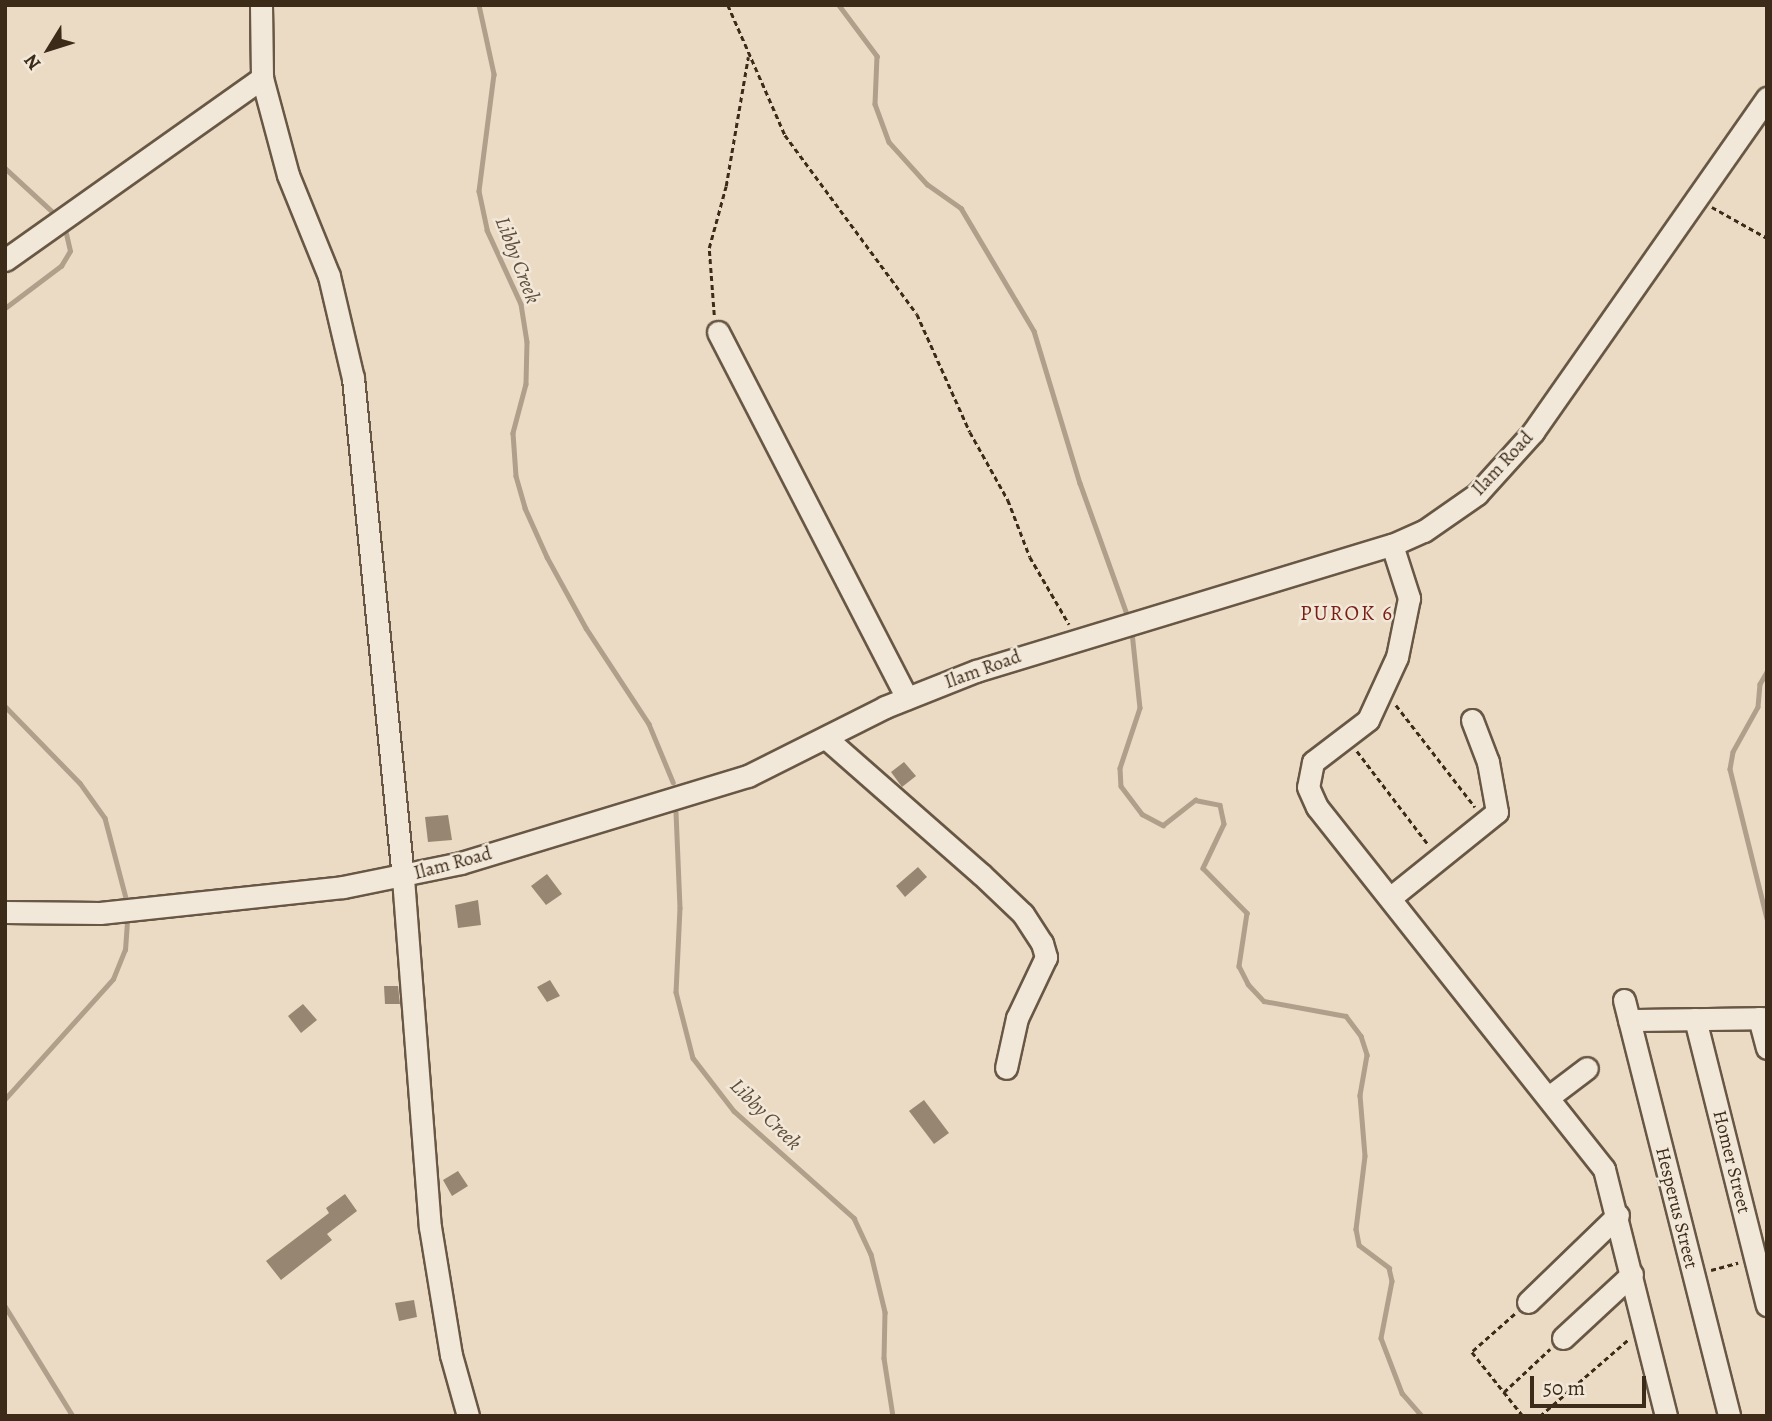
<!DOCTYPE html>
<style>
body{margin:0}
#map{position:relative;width:1772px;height:1421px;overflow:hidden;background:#ebdbc4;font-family:Alegreya,serif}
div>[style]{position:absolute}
.stream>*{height:4.5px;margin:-2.25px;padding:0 2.25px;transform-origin:2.25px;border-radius:2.25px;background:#b09f8a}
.building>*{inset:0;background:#978772}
.path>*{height:2.5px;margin-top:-1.25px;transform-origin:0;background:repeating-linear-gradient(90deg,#3d2b19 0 5px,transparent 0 8.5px)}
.roads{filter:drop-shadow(2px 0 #685744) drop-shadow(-2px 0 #685744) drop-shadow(0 2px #685744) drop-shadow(0 -2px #685744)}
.minor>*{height:21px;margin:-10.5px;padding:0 10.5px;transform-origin:10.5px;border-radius:10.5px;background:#f2e8d9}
span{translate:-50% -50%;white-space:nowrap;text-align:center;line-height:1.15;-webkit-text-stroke:5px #f2e8d9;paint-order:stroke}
.street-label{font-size:19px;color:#3d2b19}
.water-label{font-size:21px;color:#604e3b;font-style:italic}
.neighbourhood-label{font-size:21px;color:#7a1f14;letter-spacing:2px}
.frame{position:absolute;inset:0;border:7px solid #3d2b19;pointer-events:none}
.north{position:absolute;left:14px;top:14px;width:70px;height:70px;-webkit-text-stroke:5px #f2e8d9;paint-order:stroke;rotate:232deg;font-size:19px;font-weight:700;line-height:28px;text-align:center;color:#3d2b19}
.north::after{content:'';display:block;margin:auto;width:24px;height:32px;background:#3d2b19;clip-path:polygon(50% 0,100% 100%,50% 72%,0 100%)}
.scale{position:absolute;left:1530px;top:1376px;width:116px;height:32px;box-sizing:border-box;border:4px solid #3d2b19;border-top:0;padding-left:9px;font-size:21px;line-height:24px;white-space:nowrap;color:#3d2b19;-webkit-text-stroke:5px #f2e8d9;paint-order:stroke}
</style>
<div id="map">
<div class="stream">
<div style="left:479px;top:5px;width:71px;rotate:77.7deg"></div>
<div style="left:494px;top:74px;width:118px;rotate:97.3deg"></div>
<div style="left:479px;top:191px;width:40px;rotate:78deg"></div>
<div style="left:487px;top:230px;width:81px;rotate:65.3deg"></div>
<div style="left:521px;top:304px;width:38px;rotate:81deg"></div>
<div style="left:527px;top:342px;width:42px;rotate:91.4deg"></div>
<div style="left:526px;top:384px;width:51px;rotate:104.9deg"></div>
<div style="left:513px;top:433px;width:43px;rotate:86deg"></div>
<div style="left:516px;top:476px;width:33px;rotate:74deg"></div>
<div style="left:525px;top:508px;width:54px;rotate:65.8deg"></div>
<div style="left:547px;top:557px;width:81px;rotate:61.2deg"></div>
<div style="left:586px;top:628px;width:115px;rotate:56.7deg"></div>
<div style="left:649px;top:724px;width:63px;rotate:67.5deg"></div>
<div style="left:839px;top:5px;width:64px;rotate:53.3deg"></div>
<div style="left:877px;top:56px;width:48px;rotate:92.4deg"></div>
<div style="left:875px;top:104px;width:40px;rotate:69.8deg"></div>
<div style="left:889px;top:142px;width:57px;rotate:47.9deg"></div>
<div style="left:927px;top:184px;width:42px;rotate:35.2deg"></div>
<div style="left:961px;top:208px;width:143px;rotate:59.3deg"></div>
<div style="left:1034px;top:331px;width:159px;rotate:73.2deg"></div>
<div style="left:1080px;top:483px;width:139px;rotate:70.3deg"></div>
<div style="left:5px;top:168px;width:67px;rotate:42.6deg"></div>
<div style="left:5px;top:308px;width:70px;rotate:-36.9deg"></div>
<div style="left:61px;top:266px;width:17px;rotate:-59deg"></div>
<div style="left:70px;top:251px;width:26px;rotate:-103deg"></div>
<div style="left:1132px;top:632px;width:76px;rotate:84deg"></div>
<div style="left:1140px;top:708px;width:63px;rotate:108.4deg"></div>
<div style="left:1120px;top:768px;width:18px;rotate:87deg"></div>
<div style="left:1121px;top:786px;width:35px;rotate:53deg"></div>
<div style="left:1142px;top:814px;width:24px;rotate:28deg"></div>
<div style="left:1163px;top:825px;width:41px;rotate:-38deg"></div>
<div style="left:1195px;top:800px;width:25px;rotate:11deg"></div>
<div style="left:1220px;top:805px;width:19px;rotate:78deg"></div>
<div style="left:1224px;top:824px;width:49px;rotate:115.5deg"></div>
<div style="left:1203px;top:868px;width:63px;rotate:45.6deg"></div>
<div style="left:1247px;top:913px;width:54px;rotate:98.6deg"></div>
<div style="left:1239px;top:966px;width:20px;rotate:63deg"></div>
<div style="left:1248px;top:984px;width:23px;rotate:47deg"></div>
<div style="left:1264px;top:1001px;width:83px;rotate:10.4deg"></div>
<div style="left:1346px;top:1016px;width:25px;rotate:53deg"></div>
<div style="left:1361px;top:1036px;width:20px;rotate:72deg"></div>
<div style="left:1367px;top:1055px;width:41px;rotate:99.9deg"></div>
<div style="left:1360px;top:1095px;width:61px;rotate:85.3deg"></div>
<div style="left:1365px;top:1156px;width:74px;rotate:97deg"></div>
<div style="left:1356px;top:1229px;width:16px;rotate:79deg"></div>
<div style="left:1359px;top:1245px;width:38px;rotate:37deg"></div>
<div style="left:1389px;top:1268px;width:13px;rotate:77deg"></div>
<div style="left:1392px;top:1281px;width:58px;rotate:100.9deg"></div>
<div style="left:1381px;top:1338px;width:59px;rotate:69.1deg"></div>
<div style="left:1402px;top:1393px;width:30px;rotate:49deg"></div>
<div style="left:1767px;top:672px;width:14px;rotate:120deg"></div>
<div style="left:1760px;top:684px;width:23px;rotate:95deg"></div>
<div style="left:1758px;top:707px;width:51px;rotate:119.1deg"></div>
<div style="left:1733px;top:752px;width:17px;rotate:100deg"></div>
<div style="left:1730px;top:769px;width:154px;rotate:76.1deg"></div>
<div style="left:5px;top:706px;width:107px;rotate:45.8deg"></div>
<div style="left:80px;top:783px;width:43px;rotate:54.5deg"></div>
<div style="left:105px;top:818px;width:87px;rotate:75.3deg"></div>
<div style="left:676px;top:812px;width:96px;rotate:87.6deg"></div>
<div style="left:680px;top:908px;width:84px;rotate:92.7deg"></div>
<div style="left:676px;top:992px;width:68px;rotate:75.6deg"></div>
<div style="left:693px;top:1058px;width:67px;rotate:52.3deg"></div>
<div style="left:734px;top:1111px;width:161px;rotate:41.7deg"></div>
<div style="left:854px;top:1218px;width:40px;rotate:65deg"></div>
<div style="left:871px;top:1254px;width:60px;rotate:76.4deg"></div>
<div style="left:885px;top:1312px;width:46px;rotate:91.2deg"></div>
<div style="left:884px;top:1358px;width:59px;rotate:81.2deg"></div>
<div style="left:5px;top:1099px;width:161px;rotate:-48deg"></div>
<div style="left:113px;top:979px;width:31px;rotate:-68deg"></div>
<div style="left:125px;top:950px;width:32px;rotate:-86deg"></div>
<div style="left:5px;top:1306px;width:129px;rotate:58.3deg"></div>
</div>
<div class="building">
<div style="clip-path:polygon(904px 762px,916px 776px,902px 787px,891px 772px)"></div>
<div style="clip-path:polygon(448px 815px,452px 840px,428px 842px,425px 817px)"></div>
<div style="clip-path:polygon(918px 867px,927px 877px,905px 897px,896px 886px)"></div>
<div style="clip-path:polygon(547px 874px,562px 894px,546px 905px,531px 886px)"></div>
<div style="clip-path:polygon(478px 900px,481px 925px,458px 928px,455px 905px)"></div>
<div style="clip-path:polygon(550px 980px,560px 996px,547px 1002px,537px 987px)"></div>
<div style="clip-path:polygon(384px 986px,398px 986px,400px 1004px,385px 1004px)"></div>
<div style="clip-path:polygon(303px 1004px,317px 1020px,301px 1033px,288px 1016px)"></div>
<div style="clip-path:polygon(924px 1100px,949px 1133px,934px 1144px,909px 1111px)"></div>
<div style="clip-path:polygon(458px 1171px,468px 1186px,452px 1196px,443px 1180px)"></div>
<div style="clip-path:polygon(345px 1194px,357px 1211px,327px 1234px,332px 1240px,281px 1280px,266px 1261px,329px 1213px,326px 1208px)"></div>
<div style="clip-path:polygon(414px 1300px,417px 1317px,399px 1321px,395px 1303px)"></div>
</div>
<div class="path">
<div style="left:728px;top:5px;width:142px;rotate:66.3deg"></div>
<div style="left:785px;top:135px;width:222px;rotate:53.6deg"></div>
<div style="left:917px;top:314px;width:129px;rotate:65.8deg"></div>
<div style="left:970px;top:432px;width:78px;rotate:60.8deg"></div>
<div style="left:1008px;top:500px;width:61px;rotate:68.9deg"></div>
<div style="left:1030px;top:557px;width:78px;rotate:59.8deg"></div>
<div style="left:1712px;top:207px;width:63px;rotate:29.4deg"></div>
<div style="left:714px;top:315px;width:67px;rotate:-94.3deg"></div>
<div style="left:709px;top:248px;width:64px;rotate:-74.7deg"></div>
<div style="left:726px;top:186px;width:131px;rotate:-80.3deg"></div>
<div style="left:1396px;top:705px;width:129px;rotate:52.2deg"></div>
<div style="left:1357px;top:751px;width:116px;rotate:52.7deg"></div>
<div style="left:1711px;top:1270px;width:28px;rotate:-15deg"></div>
<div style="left:1515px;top:1314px;width:57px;rotate:138.5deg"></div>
<div style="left:1472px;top:1352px;width:82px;rotate:51.4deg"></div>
<div style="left:1504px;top:1392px;width:63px;rotate:-43.1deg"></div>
<div style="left:1540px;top:1416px;width:118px;rotate:-40.9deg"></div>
</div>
<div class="roads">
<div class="minor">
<div style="left:261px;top:5px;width:73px;rotate:89.2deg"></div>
<div style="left:262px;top:78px;width:100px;rotate:75deg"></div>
<div style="left:288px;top:175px;width:109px;rotate:67.9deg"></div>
<div style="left:329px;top:276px;width:105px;rotate:76.8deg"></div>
<div style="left:353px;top:378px;width:502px;rotate:84.29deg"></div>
<div style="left:403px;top:878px;width:350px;rotate:85.6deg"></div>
<div style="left:430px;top:1227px;width:130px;rotate:80.7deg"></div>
<div style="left:451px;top:1355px;width:63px;rotate:74.4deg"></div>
<div style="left:5px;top:260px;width:315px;rotate:-35.3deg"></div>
<div style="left:718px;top:332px;width:412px;rotate:62.7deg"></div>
<div style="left:1392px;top:545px;width:56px;rotate:72.2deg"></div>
<div style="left:1409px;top:598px;width:60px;rotate:101.5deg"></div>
<div style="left:1397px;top:657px;width:69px;rotate:114.7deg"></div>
<div style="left:1368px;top:720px;width:69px;rotate:142.6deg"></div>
<div style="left:1313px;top:762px;width:25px;rotate:101deg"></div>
<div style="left:1308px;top:787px;width:22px;rotate:66deg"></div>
<div style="left:1317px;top:807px;width:462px;rotate:51.6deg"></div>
<div style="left:1604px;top:1169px;width:255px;rotate:75.9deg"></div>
<div style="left:826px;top:738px;width:206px;rotate:41.3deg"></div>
<div style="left:981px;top:874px;width:58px;rotate:43.6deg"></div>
<div style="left:1023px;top:914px;width:35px;rotate:57deg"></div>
<div style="left:1042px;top:943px;width:15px;rotate:74deg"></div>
<div style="left:1046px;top:957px;width:68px;rotate:115.4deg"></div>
<div style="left:1017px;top:1018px;width:51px;rotate:102.4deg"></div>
<div style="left:1390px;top:898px;width:137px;rotate:-38.8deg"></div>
<div style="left:1497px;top:812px;width:51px;rotate:-100.2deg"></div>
<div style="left:1488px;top:762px;width:45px;rotate:-110.9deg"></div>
<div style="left:5px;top:912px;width:95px;rotate:0.6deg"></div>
<div style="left:100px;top:913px;width:244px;rotate:-6.1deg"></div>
<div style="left:343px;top:887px;width:120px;rotate:-11.5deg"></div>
<div style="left:461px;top:863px;width:300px;rotate:-16.9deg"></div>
<div style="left:748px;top:776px;width:153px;rotate:-26.7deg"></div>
<div style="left:885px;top:707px;width:98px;rotate:-21.6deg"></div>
<div style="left:976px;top:671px;width:435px;rotate:-16.9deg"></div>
<div style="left:1392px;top:545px;width:35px;rotate:-24deg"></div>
<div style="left:1424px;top:531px;width:65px;rotate:-34.9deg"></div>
<div style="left:1477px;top:494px;width:84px;rotate:-47.9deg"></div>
<div style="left:1533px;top:432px;width:408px;rotate:-55deg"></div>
<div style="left:1624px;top:1000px;width:429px;rotate:75.8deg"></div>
<div style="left:1759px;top:1018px;width:31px;rotate:75deg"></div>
<div style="left:1695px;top:1019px;width:295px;rotate:75.9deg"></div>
<div style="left:1629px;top:1020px;width:138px;rotate:-0.8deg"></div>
<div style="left:1550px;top:1096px;width:46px;rotate:-37.1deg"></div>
<div style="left:1528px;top:1302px;width:125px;rotate:-44deg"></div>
<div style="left:1563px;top:1338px;width:94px;rotate:-42.8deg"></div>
</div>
</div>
<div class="street-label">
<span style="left:1503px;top:464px;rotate:-47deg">Ilam Road</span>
<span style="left:983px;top:670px;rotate:-20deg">Ilam Road</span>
<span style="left:453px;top:864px;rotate:-15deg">Ilam Road</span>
<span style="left:1731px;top:1162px;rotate:76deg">Homer Street</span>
<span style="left:1676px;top:1208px;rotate:76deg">Hesperus Street</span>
</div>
<div class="water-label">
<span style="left:518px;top:260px;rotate:69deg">Libby Creek</span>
<span style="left:766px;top:1114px;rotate:45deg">Libby Creek</span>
</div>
<div class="neighbourhood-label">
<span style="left:1347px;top:613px">PUROK 6</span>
</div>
<div class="frame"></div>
<div class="north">N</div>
<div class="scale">50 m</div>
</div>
